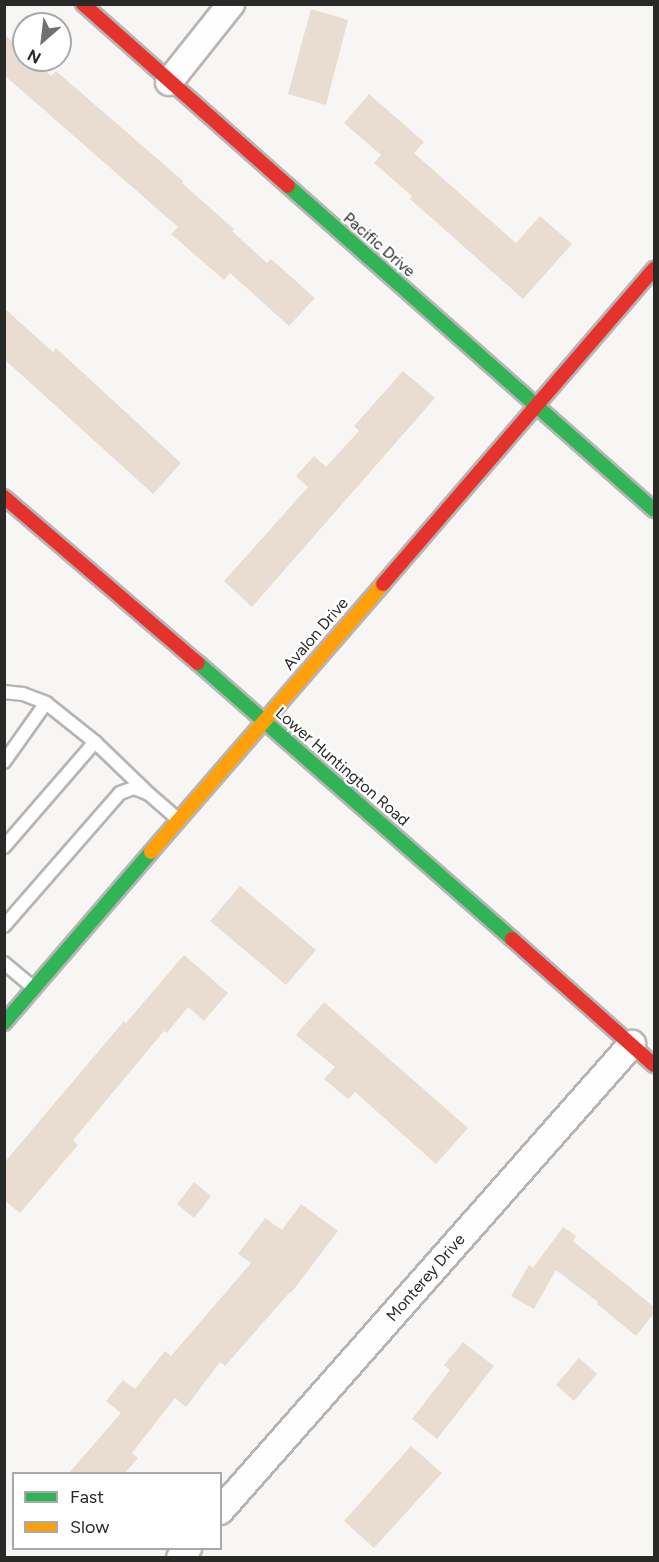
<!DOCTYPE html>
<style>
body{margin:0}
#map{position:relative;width:659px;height:1562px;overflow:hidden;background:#f8f6f5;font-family:Figtree,sans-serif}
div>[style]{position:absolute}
.building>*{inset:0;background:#e8ddd0}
.roads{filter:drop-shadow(2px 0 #b7b5b4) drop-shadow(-2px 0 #b7b5b4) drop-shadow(0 2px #b7b5b4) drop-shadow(0 -2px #b7b5b4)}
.lane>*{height:12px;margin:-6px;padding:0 6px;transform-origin:6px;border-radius:6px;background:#fefefe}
.street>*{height:26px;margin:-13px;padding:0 13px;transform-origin:13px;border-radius:13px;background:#fefefe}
.fast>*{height:14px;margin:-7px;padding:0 7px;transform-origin:7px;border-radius:7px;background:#30b455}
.slow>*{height:14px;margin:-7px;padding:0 7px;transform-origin:7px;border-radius:7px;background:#ff9f0a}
.jam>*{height:14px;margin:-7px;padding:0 7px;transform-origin:7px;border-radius:7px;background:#e5322d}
span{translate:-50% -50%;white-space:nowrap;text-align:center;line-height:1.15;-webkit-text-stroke:4.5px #fff;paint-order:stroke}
.street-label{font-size:16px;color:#292928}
.frame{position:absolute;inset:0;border:6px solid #292928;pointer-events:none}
.legend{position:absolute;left:12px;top:1472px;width:210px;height:78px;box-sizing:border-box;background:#fff;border:2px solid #a9a9a9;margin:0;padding:8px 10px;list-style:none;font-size:18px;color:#292928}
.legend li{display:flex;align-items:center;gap:12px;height:30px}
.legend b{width:30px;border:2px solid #a9a9a9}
.north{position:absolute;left:12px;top:12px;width:60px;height:60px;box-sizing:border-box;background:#fff;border:2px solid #a9a9a9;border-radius:50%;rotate:208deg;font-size:16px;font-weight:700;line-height:24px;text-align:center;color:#292928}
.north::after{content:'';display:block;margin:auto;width:21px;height:27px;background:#717170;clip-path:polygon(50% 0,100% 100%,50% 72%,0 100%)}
</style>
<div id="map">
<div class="building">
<div style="clip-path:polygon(311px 9px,348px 20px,326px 105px,288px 94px)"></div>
<div style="clip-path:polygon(4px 34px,24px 52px,24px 60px,33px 60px,51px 76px,56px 71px,183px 181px,182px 183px,234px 229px,232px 231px,267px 263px,271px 259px,315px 298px,289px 326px,230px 273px,224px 280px,171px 234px,178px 227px,4px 75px)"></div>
<div style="clip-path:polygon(369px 94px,424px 142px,414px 153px,516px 243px,540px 216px,572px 244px,523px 299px,410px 199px,412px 196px,374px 163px,381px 155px,344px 123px)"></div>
<div style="clip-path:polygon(4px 308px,53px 352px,56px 348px,181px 463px,153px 494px,4px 359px)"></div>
<div style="clip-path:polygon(403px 371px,435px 398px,252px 607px,224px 581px,308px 487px,296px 476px,314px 456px,326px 467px,359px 431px,354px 426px)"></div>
<div style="clip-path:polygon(240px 886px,316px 950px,286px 985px,210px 921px)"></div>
<div style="clip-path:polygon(184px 955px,228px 993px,204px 1021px,188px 1007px,167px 1033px,164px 1031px,73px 1140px,78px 1145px,20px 1213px,4px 1200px,4px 1163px,124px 1021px,126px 1023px)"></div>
<div style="clip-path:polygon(324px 1002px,468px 1128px,436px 1164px,355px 1092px,348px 1099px,324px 1079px,335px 1067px,296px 1035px)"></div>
<div style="clip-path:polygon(194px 1182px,211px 1196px,194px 1218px,177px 1204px)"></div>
<div style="clip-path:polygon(301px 1204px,338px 1231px,291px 1293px,290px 1292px,225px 1366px,220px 1362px,186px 1407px,175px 1398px,132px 1453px,138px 1458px,125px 1473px,69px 1473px,121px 1413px,106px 1401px,123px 1380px,135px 1389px,165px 1351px,171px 1356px,251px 1263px,238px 1254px,265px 1218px,282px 1230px)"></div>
<div style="clip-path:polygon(563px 1227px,576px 1236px,573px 1241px,654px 1307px,654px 1313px,636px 1336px,597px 1304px,598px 1302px,556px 1270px,534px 1309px,511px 1296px,529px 1265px,533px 1268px)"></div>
<div style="clip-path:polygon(463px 1342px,494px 1366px,437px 1439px,412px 1419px,450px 1370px,444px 1365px)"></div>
<div style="clip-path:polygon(579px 1358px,597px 1374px,574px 1401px,556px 1385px)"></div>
<div style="clip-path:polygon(411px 1446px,442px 1473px,374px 1548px,344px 1521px)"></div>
</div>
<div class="roads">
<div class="lane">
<div style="left:4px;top:692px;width:19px;rotate:6deg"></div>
<div style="left:23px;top:694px;width:25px;rotate:21deg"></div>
<div style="left:46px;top:703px;width:63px;rotate:38.5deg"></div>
<div style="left:95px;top:742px;width:71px;rotate:43.9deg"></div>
<div style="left:4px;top:762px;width:72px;rotate:-54.6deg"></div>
<div style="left:4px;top:847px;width:139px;rotate:-49.1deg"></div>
<div style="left:4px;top:926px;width:176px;rotate:-48.9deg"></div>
<div style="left:120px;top:793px;width:15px;rotate:-20deg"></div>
<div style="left:134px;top:788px;width:16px;rotate:22deg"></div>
<div style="left:149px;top:794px;width:38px;rotate:41deg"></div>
<div style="left:4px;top:963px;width:38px;rotate:40deg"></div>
</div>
<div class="street">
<div style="left:169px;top:82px;width:100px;rotate:-51.5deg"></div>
<div style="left:220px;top:1511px;width:623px;rotate:-48.58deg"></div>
<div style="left:180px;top:1558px;width:13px;rotate:-51deg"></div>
</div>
<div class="fast">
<div style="left:288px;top:186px;width:489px;rotate:41.5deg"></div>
<div style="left:198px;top:663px;width:418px;rotate:41.3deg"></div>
<div style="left:4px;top:1023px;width:225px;rotate:-49.3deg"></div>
</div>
<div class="slow">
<div style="left:151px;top:852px;width:354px;rotate:-49.1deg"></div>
</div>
<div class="jam">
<div style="left:83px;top:4px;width:274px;rotate:41.6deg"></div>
<div style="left:4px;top:497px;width:255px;rotate:40.6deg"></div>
<div style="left:383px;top:584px;width:416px;rotate:-49.3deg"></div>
<div style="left:512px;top:939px;width:190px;rotate:41.6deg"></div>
</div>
</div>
<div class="street-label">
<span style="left:379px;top:245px;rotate:41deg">Pacific Drive</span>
<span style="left:316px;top:634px;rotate:-49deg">Avalon Drive</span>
<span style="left:342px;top:767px;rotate:41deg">Lower Huntington Road</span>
<span style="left:426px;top:1278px;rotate:-49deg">Monterey Drive</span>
</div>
<div class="frame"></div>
<ul class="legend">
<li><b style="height:8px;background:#30b455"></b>Fast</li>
<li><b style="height:8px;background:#ff9f0a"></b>Slow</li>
</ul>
<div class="north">N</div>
</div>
